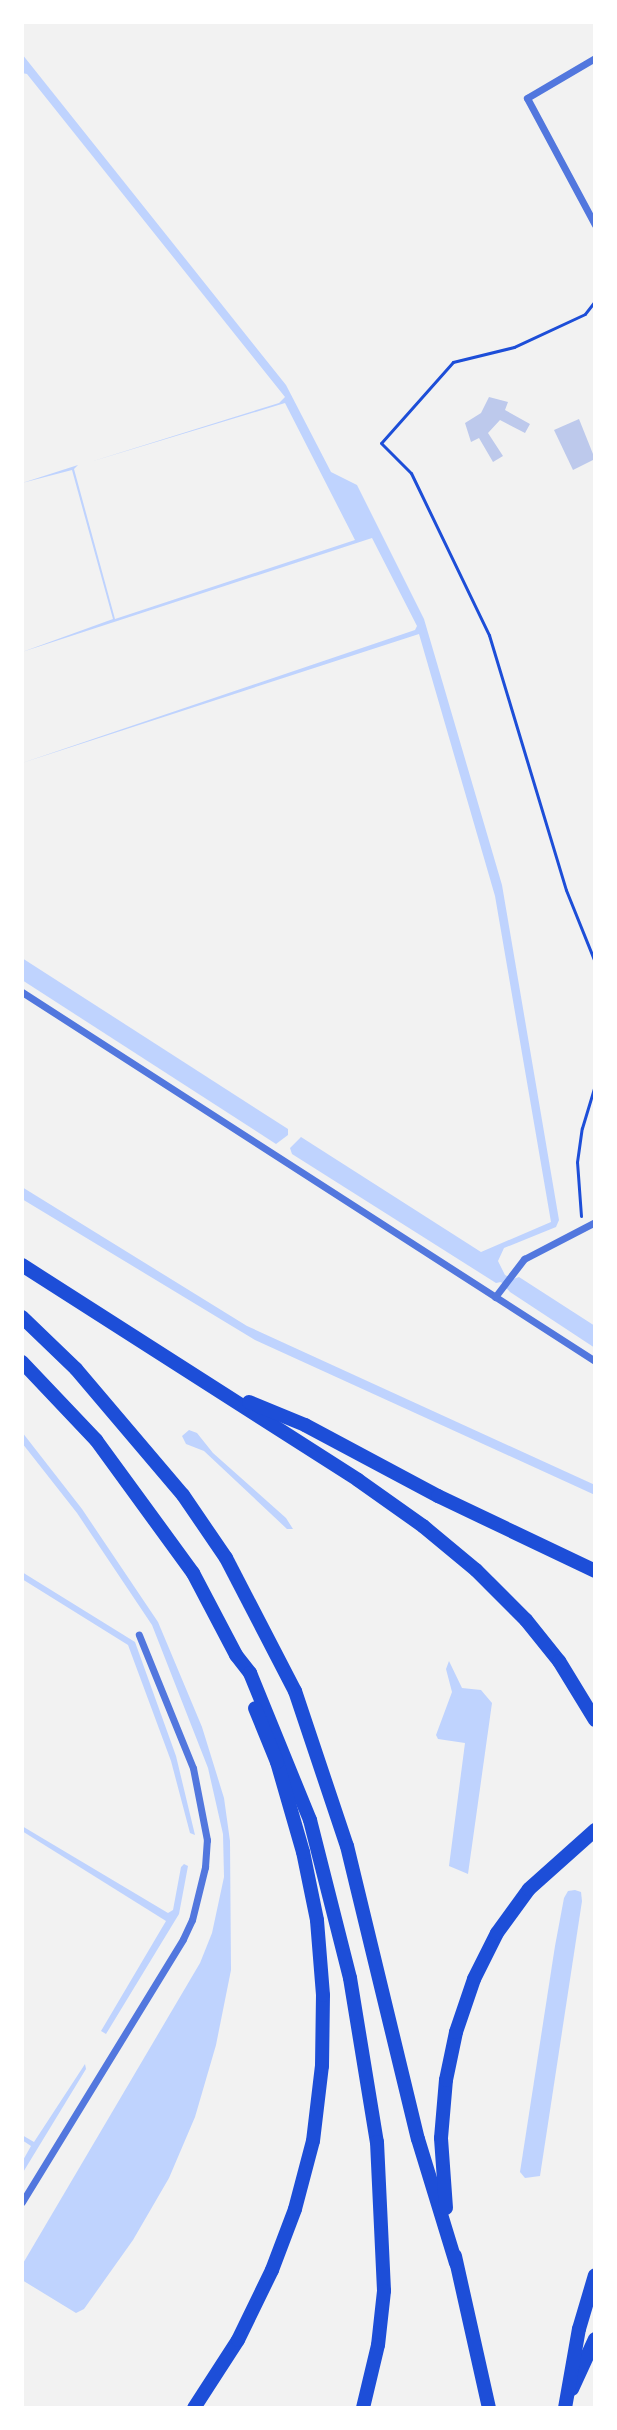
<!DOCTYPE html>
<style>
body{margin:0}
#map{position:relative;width:617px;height:2430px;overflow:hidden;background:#f2f2f2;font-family:"IBM Plex Serif",serif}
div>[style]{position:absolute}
.water>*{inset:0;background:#bfd3fe}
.building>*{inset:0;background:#bdc9ec}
.path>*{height:3px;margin:-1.5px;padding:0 1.5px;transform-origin:1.5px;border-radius:1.5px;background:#1d4ed8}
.minor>*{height:7px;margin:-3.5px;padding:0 3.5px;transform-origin:3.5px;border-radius:3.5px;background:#5277de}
.motorway>*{height:14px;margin:-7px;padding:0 7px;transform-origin:7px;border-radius:7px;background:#1d4ed8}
span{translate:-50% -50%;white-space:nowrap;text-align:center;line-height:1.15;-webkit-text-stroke:6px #fff;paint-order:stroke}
.frame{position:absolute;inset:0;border:24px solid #fff;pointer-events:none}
</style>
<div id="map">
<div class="water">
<div style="clip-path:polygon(22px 54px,286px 385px,331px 472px,357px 485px,424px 619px,502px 885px,559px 1220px,556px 1227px,504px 1248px,498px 1261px,505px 1275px,513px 1279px,519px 1277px,595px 1326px,595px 1348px,510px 1292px,501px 1282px,496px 1283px,292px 1154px,290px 1148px,301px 1137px,481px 1252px,551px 1222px,495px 896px,419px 634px,22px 763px,415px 630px,417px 626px,372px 538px,22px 652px,113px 619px,72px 470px,22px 483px,78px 465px,74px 469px,115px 619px,355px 540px,285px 403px,90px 462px,279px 403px,285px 397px,27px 74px,22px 73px)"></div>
<div style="clip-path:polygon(22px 958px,288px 1129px,288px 1135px,276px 1144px,22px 980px)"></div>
<div style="clip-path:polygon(22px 1187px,247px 1326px,595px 1485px,595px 1495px,255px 1340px,22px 1199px)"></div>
<div style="clip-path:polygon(189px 1430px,197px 1433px,213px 1453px,286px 1518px,293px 1529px,287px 1529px,204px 1451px,186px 1444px,182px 1436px)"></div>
<div style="clip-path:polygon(22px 1432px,82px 1509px,158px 1622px,202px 1727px,224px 1798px,230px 1841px,231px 1970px,216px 2045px,195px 2117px,169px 2178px,133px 2240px,84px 2309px,76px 2313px,22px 2280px,22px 2265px,200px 1963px,212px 1933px,224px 1877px,223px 1834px,208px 1768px,152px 1625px,77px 1513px,22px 1443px)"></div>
<div style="clip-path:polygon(22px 1572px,135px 1642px,176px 1756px,195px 1835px,190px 1833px,171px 1761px,128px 1645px,22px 1579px)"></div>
<div style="clip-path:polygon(449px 1661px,462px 1688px,481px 1690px,492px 1703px,468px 1874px,449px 1866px,465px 1743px,438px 1739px,436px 1735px,452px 1692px,446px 1669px)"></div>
<div style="clip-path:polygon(22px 1826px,168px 1913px,173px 1910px,181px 1867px,184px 1864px,188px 1866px,179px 1914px,106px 2034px,101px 2031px,166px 1921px,22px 1831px)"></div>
<div style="clip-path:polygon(575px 1890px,581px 1892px,582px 1901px,540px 2176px,525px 2178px,520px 2172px,555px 1946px,564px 1898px,568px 1891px)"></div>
<div style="clip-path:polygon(85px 2064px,86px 2069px,22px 2174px,22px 2162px,31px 2146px,22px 2140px,22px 2135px,34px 2142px)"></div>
</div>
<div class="building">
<div style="clip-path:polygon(489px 397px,508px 402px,505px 410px,530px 424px,525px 433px,500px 420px,488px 433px,503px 456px,493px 462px,479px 438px,471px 442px,465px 423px,481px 413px)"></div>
<div style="clip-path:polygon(579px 419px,595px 459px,573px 470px,554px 430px)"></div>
</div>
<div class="path">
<div style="left:595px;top:301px;width:16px;rotate:128deg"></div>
<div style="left:585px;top:314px;width:78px;rotate:155.1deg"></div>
<div style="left:514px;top:347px;width:63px;rotate:166.2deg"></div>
<div style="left:453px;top:362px;width:108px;rotate:131.6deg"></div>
<div style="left:381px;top:443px;width:42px;rotate:45deg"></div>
<div style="left:411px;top:473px;width:180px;rotate:64.3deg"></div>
<div style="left:489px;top:635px;width:266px;rotate:73.2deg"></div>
<div style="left:566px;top:890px;width:78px;rotate:68.1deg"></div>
<div style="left:581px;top:1216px;width:54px;rotate:-94.2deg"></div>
<div style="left:577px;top:1162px;width:34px;rotate:-82deg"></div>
<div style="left:582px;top:1128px;width:45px;rotate:-73.2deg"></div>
</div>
<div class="minor">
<div style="left:595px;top:58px;width:79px;rotate:149.5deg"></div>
<div style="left:527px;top:98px;width:144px;rotate:61.8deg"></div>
<div style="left:22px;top:992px;width:682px;rotate:32.78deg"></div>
<div style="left:495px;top:1297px;width:48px;rotate:-52.7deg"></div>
<div style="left:524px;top:1259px;width:80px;rotate:-27.5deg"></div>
<div style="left:22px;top:2202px;width:308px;rotate:-58.5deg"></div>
<div style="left:183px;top:1939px;width:21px;rotate:-65deg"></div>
<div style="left:192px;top:1920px;width:55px;rotate:-76.2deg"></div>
<div style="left:205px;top:1867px;width:27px;rotate:-86deg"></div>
<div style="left:207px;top:1840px;width:73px;rotate:-101deg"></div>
<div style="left:193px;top:1768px;width:144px;rotate:-112.1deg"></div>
</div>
<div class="motorway">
<div style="left:22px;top:1265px;width:399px;rotate:32.6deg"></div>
<div style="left:358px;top:1480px;width:80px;rotate:35.3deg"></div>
<div style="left:423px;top:1526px;width:69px;rotate:39.7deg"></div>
<div style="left:476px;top:1570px;width:71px;rotate:45deg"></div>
<div style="left:526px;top:1620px;width:53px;rotate:51.2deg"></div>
<div style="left:559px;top:1661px;width:69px;rotate:58.6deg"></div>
<div style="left:22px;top:1317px;width:75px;rotate:43.9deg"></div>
<div style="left:76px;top:1369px;width:165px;rotate:49.7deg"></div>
<div style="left:183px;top:1495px;width:76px;rotate:55.7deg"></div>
<div style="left:226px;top:1558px;width:150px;rotate:62.6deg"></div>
<div style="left:295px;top:1691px;width:163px;rotate:71.5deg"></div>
<div style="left:347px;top:1846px;width:301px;rotate:76.4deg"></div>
<div style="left:418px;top:2139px;width:130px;rotate:73deg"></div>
<div style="left:22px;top:1362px;width:108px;rotate:46.5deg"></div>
<div style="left:96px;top:1440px;width:165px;rotate:53.9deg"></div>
<div style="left:193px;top:1573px;width:93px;rotate:62.3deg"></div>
<div style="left:236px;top:1655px;width:23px;rotate:52deg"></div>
<div style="left:250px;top:1673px;width:159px;rotate:67.8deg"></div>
<div style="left:310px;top:1820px;width:163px;rotate:75.8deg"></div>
<div style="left:350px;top:1978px;width:166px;rotate:80.7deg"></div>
<div style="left:377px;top:2142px;width:149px;rotate:87.3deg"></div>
<div style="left:384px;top:2291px;width:54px;rotate:96.3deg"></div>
<div style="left:378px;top:2345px;width:65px;rotate:103.4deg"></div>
<div style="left:249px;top:1402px;width:61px;rotate:22.3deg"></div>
<div style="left:305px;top:1425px;width:151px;rotate:28.1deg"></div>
<div style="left:438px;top:1496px;width:174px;rotate:25.5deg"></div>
<div style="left:446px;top:2208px;width:70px;rotate:-94.1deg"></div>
<div style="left:441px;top:2138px;width:58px;rotate:-85.1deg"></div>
<div style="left:446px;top:2080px;width:49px;rotate:-78.2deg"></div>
<div style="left:456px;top:2032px;width:56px;rotate:-71.2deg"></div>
<div style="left:474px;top:1979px;width:51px;rotate:-63.4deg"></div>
<div style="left:497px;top:1933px;width:54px;rotate:-54deg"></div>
<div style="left:529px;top:1889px;width:89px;rotate:-41.8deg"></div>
<div style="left:455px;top:2256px;width:156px;rotate:77.4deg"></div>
<div style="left:572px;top:2389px;width:55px;rotate:-65.3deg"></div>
<div style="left:194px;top:2408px;width:81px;rotate:-57.1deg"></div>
<div style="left:238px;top:2340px;width:78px;rotate:-64.1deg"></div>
<div style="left:272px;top:2270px;width:65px;rotate:-69.3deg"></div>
<div style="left:295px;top:2209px;width:70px;rotate:-75.2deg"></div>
<div style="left:313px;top:2141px;width:76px;rotate:-83.2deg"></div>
<div style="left:322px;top:2066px;width:71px;rotate:-89.2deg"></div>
<div style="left:323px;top:1995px;width:75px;rotate:-94.6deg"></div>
<div style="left:317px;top:1920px;width:69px;rotate:-101.6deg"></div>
<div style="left:303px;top:1852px;width:94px;rotate:-106.1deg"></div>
<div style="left:277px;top:1762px;width:58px;rotate:-112.2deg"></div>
<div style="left:565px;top:2408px;width:80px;rotate:-80deg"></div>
<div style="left:579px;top:2329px;width:56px;rotate:-73.5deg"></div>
</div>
<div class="frame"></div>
</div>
